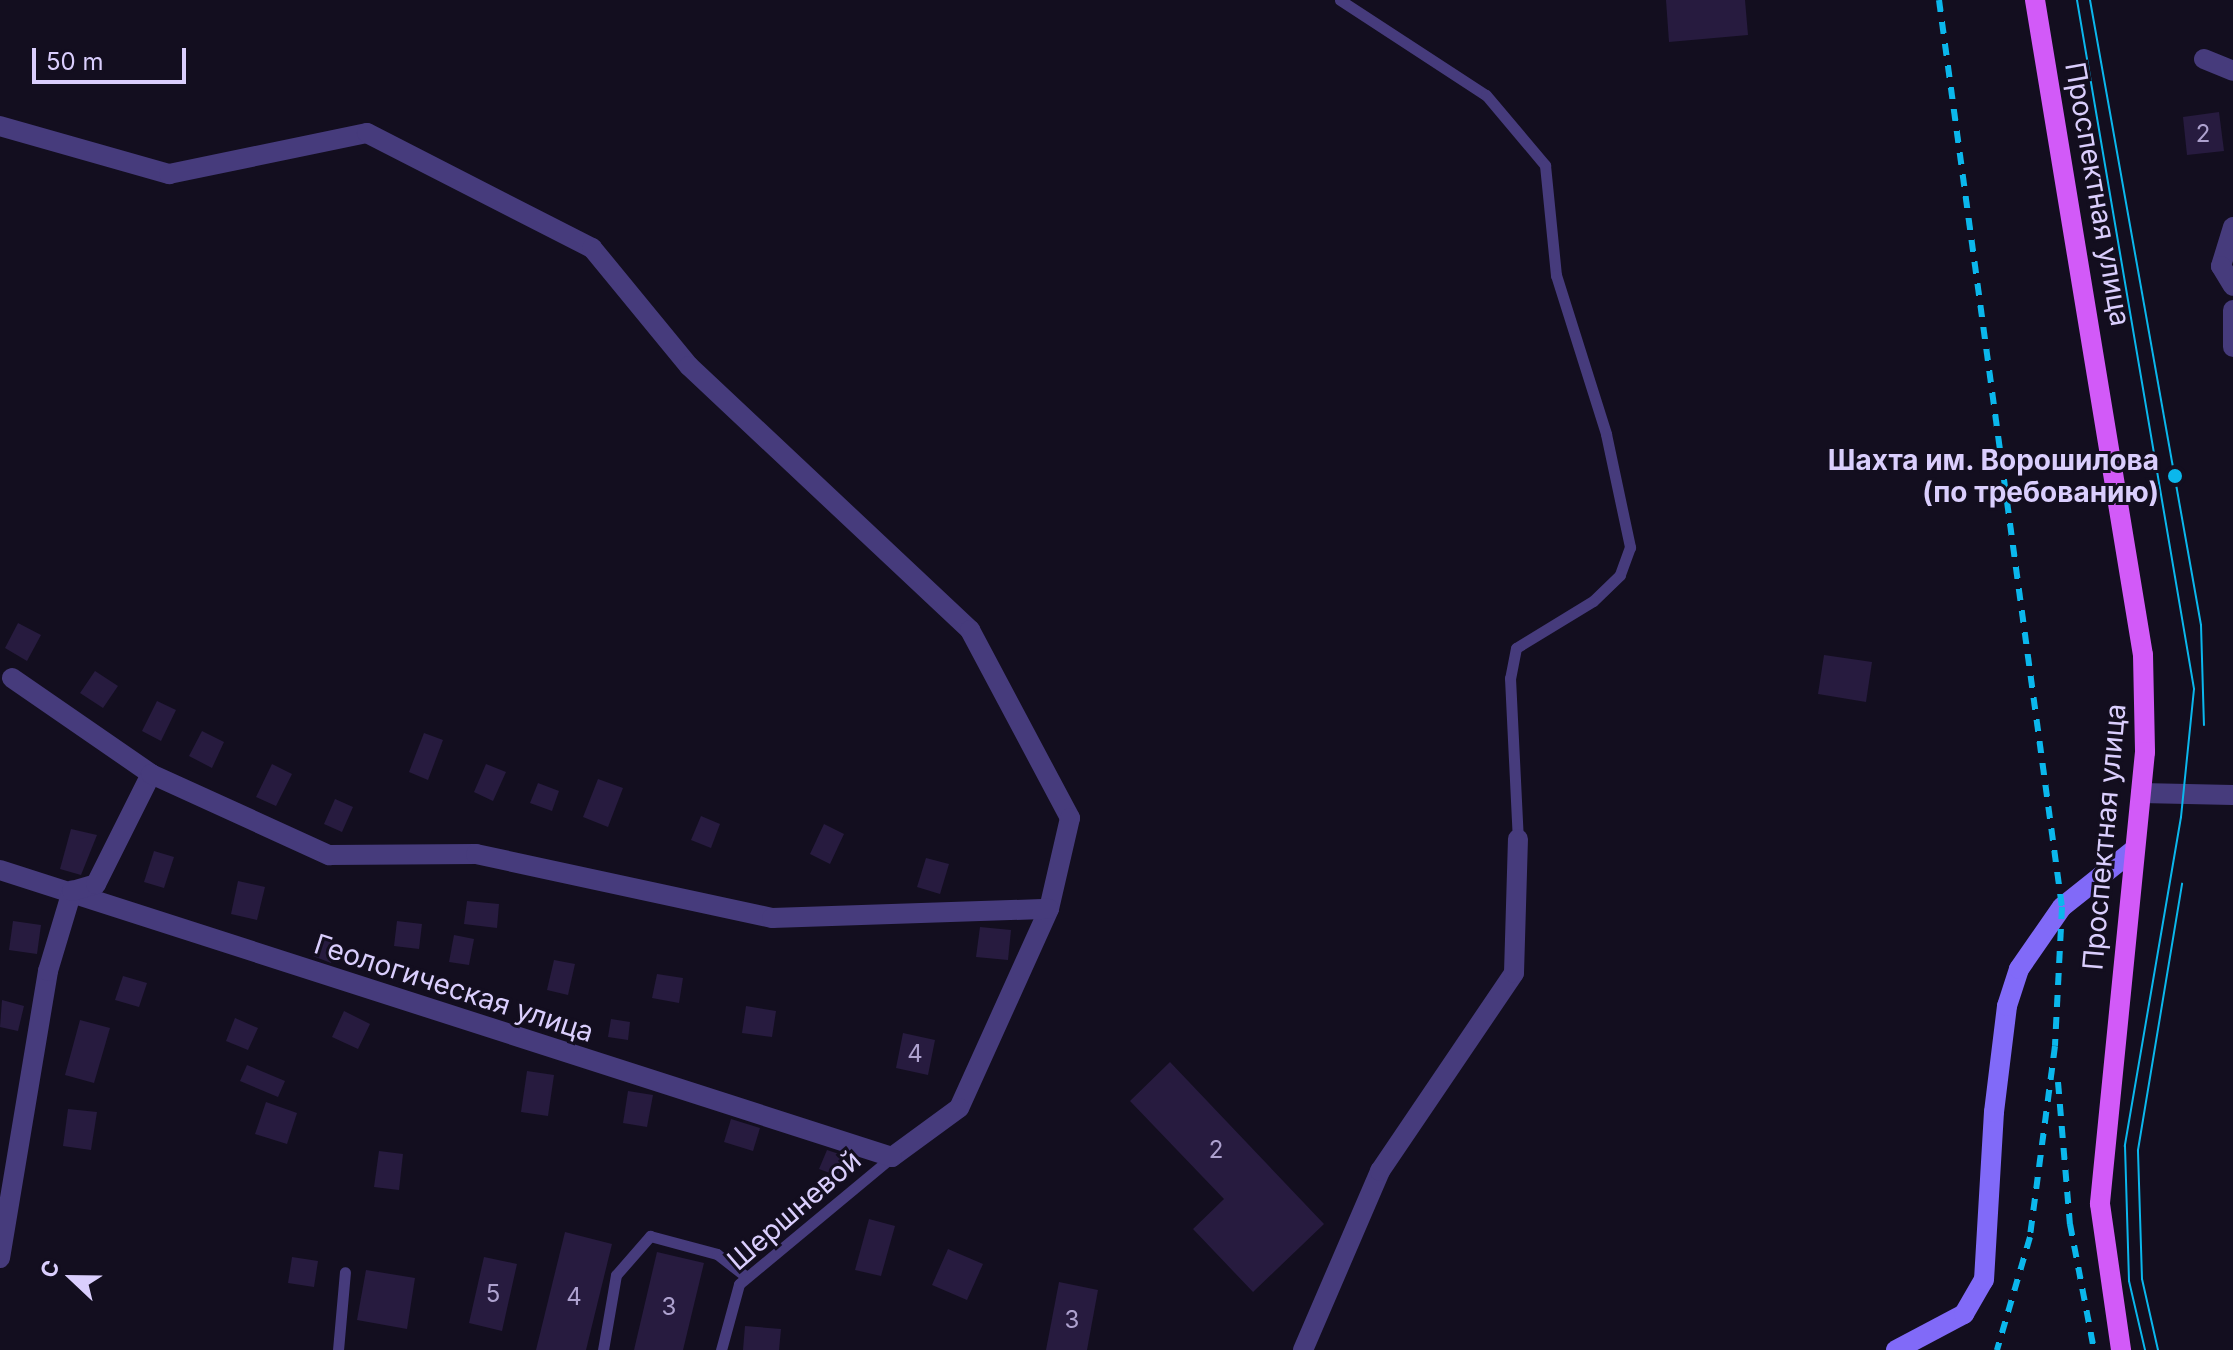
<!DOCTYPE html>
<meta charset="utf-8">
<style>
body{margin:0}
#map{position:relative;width:2233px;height:1350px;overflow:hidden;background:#130e1f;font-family:Inter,sans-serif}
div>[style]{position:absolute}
.building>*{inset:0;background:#271b3f}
.lane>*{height:11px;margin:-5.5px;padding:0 5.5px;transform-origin:5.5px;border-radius:5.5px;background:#463b7c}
.street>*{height:20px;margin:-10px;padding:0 10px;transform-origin:10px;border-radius:10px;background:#463b7c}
.secondary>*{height:20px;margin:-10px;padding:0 10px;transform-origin:10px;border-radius:10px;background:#816af8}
.primary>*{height:20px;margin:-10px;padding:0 10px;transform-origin:10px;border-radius:10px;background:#d25af8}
.tram>*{height:2px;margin:-1px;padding:0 1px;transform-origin:1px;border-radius:1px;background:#0bb7ec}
.rail>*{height:6px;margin-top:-3px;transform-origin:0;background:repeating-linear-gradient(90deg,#0bb7ec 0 12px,transparent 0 22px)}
.dots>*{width:22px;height:22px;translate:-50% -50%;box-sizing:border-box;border:4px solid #130e1f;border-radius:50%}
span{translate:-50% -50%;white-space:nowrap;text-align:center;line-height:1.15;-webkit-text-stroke:6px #130e1f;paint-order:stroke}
.number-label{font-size:24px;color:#ada1ce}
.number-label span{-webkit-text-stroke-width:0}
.street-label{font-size:28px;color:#dacefd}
.poi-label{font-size:28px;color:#dacefd;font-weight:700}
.right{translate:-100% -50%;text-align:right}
.north{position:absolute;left:32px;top:1238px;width:80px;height:80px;-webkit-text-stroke:6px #130e1f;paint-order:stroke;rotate:292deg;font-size:22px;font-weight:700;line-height:32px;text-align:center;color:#dacefd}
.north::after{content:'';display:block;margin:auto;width:28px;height:36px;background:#dacefd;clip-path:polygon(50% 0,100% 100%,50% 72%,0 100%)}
.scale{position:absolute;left:32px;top:48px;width:154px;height:36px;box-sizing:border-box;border:4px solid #dacefd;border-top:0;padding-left:10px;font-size:24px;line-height:28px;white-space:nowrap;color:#dacefd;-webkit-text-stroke:6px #130e1f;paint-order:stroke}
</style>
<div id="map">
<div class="building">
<div style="clip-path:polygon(1666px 0,1745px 0,1748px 35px,1669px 42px)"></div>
<div style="clip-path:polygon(2219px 112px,2224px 151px,2187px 155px,2183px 117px)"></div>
<div style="clip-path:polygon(18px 623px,41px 635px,27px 661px,5px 648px)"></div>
<div style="clip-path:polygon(1824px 655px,1872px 662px,1866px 702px,1818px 694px)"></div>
<div style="clip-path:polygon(95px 671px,118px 686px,103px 708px,80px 693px)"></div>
<div style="clip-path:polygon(157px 701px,176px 710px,161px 741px,142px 731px)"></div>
<div style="clip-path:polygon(202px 731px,224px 742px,212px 768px,189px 756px)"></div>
<div style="clip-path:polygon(424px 733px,443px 740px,428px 780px,409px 772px)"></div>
<div style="clip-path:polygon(272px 764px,292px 774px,276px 806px,256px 797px)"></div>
<div style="clip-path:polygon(486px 764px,506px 772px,493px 801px,474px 792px)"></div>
<div style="clip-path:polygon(598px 779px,623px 788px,608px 827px,583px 817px)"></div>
<div style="clip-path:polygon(538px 783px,559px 791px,552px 811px,530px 803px)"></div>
<div style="clip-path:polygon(335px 799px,353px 807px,342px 832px,324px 824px)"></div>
<div style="clip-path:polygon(701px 816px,720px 824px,711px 848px,691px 840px)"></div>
<div style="clip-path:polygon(824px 824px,844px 834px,830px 864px,810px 854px)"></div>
<div style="clip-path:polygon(71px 829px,97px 835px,81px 875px,60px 869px)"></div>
<div style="clip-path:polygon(154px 851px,174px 857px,164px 888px,144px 882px)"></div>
<div style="clip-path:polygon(926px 858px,949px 864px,940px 894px,917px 887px)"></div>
<div style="clip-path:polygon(238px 881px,265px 887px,257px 920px,231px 914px)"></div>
<div style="clip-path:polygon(467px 901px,499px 904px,497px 928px,464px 924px)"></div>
<div style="clip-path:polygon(13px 921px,41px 925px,37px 954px,9px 950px)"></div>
<div style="clip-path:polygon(397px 921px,422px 924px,419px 949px,394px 946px)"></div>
<div style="clip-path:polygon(980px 927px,1011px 930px,1008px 960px,976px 957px)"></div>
<div style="clip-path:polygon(454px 935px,474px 939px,469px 965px,449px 962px)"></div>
<div style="clip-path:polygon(321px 937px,339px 945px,331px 963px,313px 956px)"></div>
<div style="clip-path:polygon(554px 960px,575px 964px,568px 995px,547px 990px)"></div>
<div style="clip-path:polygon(657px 974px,683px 978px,679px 1003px,652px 998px)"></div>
<div style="clip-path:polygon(123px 976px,147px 983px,139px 1007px,115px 1000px)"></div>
<div style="clip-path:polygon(2px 1000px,24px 1006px,18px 1031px,0 1027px)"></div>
<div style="clip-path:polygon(746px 1006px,776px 1011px,772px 1037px,742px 1033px)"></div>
<div style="clip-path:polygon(344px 1011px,370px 1024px,358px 1049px,332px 1037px)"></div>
<div style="clip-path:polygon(235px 1018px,258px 1028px,248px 1050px,226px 1041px)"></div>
<div style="clip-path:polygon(611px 1019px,630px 1022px,628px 1040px,608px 1037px)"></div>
<div style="clip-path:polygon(80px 1020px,110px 1028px,94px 1083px,65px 1075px)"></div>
<div style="clip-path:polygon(903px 1033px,935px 1040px,928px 1075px,896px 1068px)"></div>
<div style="clip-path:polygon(1170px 1062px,1324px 1224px,1253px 1292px,1193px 1229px,1224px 1199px,1130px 1101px)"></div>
<div style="clip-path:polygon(247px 1065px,285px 1081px,278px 1097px,240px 1081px)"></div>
<div style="clip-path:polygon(527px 1071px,554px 1075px,548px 1116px,521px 1112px)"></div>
<div style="clip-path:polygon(628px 1091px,653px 1095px,647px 1127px,623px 1123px)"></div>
<div style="clip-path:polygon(266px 1102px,297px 1113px,287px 1144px,255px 1134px)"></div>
<div style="clip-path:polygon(68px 1109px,97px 1112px,91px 1150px,63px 1146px)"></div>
<div style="clip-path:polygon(731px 1119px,760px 1128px,753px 1151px,724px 1142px)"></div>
<div style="clip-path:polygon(827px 1150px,845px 1156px,838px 1176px,819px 1169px)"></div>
<div style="clip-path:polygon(379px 1151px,403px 1154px,399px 1190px,374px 1187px)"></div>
<div style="clip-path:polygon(869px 1219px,895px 1226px,881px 1276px,855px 1270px)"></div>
<div style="clip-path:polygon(565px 1232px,612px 1244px,586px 1350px,536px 1350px)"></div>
<div style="clip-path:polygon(948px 1249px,983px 1264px,967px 1300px,932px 1285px)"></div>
<div style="clip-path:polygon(657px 1252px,704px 1263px,683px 1350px,634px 1350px)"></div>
<div style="clip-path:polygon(292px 1257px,318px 1261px,314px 1287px,288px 1283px)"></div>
<div style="clip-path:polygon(484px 1257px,517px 1264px,502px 1331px,469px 1323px)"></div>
<div style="clip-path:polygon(366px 1270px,415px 1278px,407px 1329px,357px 1320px)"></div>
<div style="clip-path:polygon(1059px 1282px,1098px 1290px,1087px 1350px,1046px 1350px)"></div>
<div style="clip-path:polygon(745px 1326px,781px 1329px,779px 1350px,743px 1350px)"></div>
</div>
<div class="lane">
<div style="left:1340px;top:0;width:174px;rotate:33.1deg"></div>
<div style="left:1486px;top:95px;width:92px;rotate:49.9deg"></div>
<div style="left:1545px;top:165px;width:111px;rotate:84.3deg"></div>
<div style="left:1556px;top:275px;width:167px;rotate:72.5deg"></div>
<div style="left:1606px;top:434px;width:116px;rotate:78deg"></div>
<div style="left:1630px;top:547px;width:30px;rotate:110deg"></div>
<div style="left:1620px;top:575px;width:37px;rotate:136deg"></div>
<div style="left:1593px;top:601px;width:90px;rotate:148.6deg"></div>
<div style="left:1516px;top:648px;width:31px;rotate:101deg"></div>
<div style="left:1510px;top:678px;width:161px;rotate:87.2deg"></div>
<div style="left:338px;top:1350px;width:78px;rotate:-84.9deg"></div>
<div style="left:603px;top:1350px;width:76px;rotate:-80.2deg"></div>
<div style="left:616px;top:1275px;width:52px;rotate:-48.9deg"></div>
<div style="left:650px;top:1236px;width:69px;rotate:15deg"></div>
<div style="left:717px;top:1254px;width:37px;rotate:38deg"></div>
<div style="left:721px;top:1350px;width:68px;rotate:-74.7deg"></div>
<div style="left:739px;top:1284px;width:199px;rotate:-39.7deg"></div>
</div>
<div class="street">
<div style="left:2204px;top:59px;width:31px;rotate:22deg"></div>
<div style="left:0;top:126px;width:176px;rotate:15.9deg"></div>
<div style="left:169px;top:174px;width:202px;rotate:-11.7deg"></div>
<div style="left:367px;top:133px;width:253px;rotate:27.1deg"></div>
<div style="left:592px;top:248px;width:153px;rotate:50.6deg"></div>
<div style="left:689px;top:366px;width:386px;rotate:43.2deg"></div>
<div style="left:970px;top:630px;width:213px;rotate:62deg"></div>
<div style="left:1070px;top:818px;width:93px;rotate:103deg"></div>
<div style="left:1049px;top:909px;width:218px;rotate:114.3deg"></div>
<div style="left:959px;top:1108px;width:83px;rotate:143.8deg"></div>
<div style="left:892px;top:1157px;width:937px;rotate:-162.16deg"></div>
<div style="left:2233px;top:227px;width:41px;rotate:107.1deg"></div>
<div style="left:2221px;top:266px;width:23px;rotate:59deg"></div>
<div style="left:2233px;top:310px;width:37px;rotate:90deg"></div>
<div style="left:12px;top:678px;width:169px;rotate:34.6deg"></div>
<div style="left:2141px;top:793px;width:92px;rotate:1.2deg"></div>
<div style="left:0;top:1258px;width:291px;rotate:-80.5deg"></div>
<div style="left:48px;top:971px;width:84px;rotate:-73.3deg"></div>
<div style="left:72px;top:891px;width:25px;rotate:-16deg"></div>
<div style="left:96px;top:884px;width:123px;rotate:-63.4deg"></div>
<div style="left:151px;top:774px;width:196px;rotate:24.5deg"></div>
<div style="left:329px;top:855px;width:147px;rotate:-0.4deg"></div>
<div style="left:476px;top:854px;width:303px;rotate:12.2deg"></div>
<div style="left:772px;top:918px;width:277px;rotate:-1.9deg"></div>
<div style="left:1303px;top:1350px;width:195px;rotate:-66.7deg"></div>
<div style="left:1380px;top:1171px;width:239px;rotate:-55.9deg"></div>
<div style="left:1514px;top:973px;width:134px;rotate:-88.3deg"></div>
</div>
<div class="secondary">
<div style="left:1896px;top:1350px;width:77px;rotate:-27.9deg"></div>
<div style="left:1964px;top:1314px;width:39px;rotate:-60deg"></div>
<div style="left:1984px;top:1280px;width:168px;rotate:-86.6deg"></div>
<div style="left:1994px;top:1112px;width:107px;rotate:-83deg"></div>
<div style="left:2007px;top:1006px;width:39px;rotate:-72deg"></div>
<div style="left:2019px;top:969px;width:75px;rotate:-55.3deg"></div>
<div style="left:2062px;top:907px;width:93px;rotate:-38.5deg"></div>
</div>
<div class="primary">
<div style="left:2035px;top:0;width:664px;rotate:80.64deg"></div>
<div style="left:2143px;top:655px;width:97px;rotate:88.8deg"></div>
<div style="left:2145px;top:752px;width:454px;rotate:95.7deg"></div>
<div style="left:2100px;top:1204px;width:148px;rotate:81.8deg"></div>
</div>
<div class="tram">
<div style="left:2077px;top:0;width:699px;rotate:80.36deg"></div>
<div style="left:2194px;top:689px;width:129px;rotate:95.8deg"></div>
<div style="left:2181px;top:817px;width:334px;rotate:99.7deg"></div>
<div style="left:2125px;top:1146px;width:135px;rotate:88.3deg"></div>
<div style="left:2129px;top:1281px;width:71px;rotate:76.9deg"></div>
<div style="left:2090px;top:0;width:635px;rotate:79.93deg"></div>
<div style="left:2201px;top:625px;width:100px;rotate:88.3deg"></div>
<div style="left:2158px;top:1350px;width:73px;rotate:-102.7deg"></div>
<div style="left:2142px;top:1279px;width:129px;rotate:-91.8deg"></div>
<div style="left:2138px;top:1150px;width:270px;rotate:-80.6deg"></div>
</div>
<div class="rail">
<div style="left:1939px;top:0;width:915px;rotate:82.28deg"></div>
<div style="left:2062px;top:907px;width:139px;rotate:92.9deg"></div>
<div style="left:2055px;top:1046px;width:193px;rotate:97.5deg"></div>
<div style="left:2030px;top:1237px;width:118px;rotate:106.3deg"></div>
<div style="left:2058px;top:1082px;width:143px;rotate:85.2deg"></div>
<div style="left:2070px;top:1224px;width:128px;rotate:79.2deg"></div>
</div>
<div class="dots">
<div style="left:2175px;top:476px;background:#0bb7ec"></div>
</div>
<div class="number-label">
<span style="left:2203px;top:134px">2</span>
<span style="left:915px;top:1054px">4</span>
<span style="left:1216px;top:1150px">2</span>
<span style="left:493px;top:1294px">5</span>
<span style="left:574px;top:1297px">4</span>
<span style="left:669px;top:1307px">3</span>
<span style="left:1072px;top:1320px">3</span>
</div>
<div class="street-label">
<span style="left:2098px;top:194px;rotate:80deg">Проспектная улица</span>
<span style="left:2104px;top:837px;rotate:-85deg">Проспектная улица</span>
<span style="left:454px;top:988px;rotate:18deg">Геологическая улица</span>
<span style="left:794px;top:1210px;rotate:-41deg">Шершневой</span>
</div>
<div class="poi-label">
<span class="right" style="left:2159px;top:476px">Шахта им. Ворошилова<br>(по требованию)</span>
</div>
<div class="north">С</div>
<div class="scale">50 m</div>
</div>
